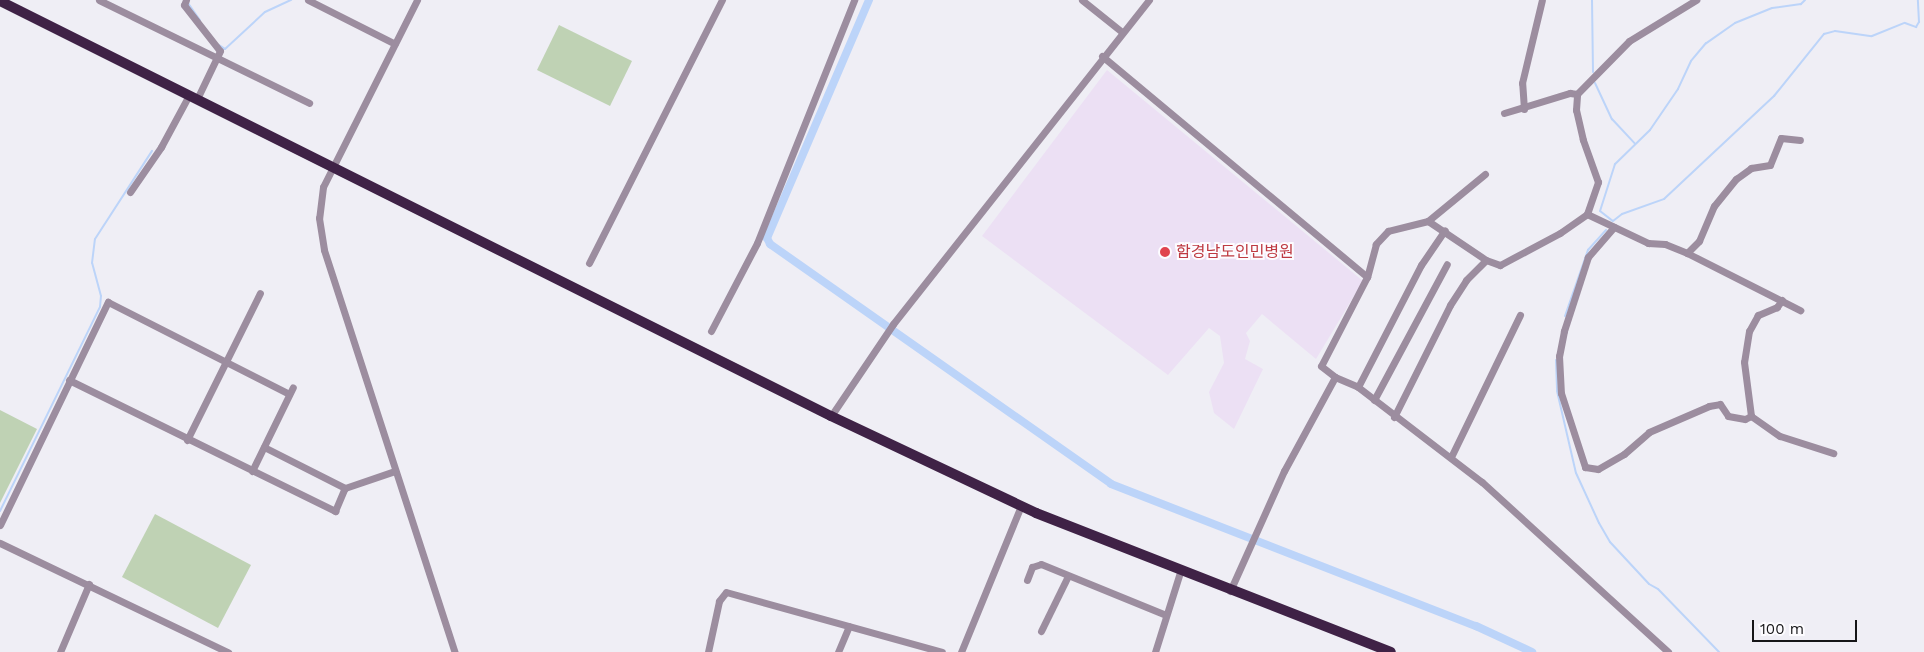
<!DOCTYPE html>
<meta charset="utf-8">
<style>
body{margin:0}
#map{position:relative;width:1924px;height:652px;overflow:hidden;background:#efeef5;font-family:"Work Sans","Noto Sans KR",sans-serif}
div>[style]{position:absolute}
.medical>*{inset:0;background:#ece0f4}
.green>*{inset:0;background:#bfd2b4}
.stream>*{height:2px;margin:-1px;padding:0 1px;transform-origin:1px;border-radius:1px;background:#bcd4f9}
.canal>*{height:8px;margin:-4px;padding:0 4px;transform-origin:4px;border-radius:4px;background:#bcd4f9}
.minor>*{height:7px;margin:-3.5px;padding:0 3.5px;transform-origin:3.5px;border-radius:3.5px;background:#9c8d9f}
.highway>*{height:10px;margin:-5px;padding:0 5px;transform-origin:5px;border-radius:5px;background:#3f2246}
.dots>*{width:14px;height:14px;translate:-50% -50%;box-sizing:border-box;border:2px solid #fdfcff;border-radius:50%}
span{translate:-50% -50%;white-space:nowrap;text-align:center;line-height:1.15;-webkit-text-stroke:4px #fdfcff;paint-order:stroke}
.health-label{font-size:16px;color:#be3a42}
.left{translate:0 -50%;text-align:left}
.scale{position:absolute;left:1752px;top:620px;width:105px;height:22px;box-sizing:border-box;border:2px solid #151517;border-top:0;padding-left:6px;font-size:15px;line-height:18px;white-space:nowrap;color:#151517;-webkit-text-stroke:4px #fdfcff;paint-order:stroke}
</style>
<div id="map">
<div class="medical">
<div style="clip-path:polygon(1107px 70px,1363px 281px,1316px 359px,1262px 314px,1246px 333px,1250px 341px,1245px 359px,1263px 369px,1234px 429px,1214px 413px,1209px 392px,1224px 363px,1220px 336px,1209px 328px,1168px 375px,982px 236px)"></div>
</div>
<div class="green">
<div style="clip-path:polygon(559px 25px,632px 61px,610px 106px,537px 70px)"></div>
<div style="clip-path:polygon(0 410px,37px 429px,0 503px)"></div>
<div style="clip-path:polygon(155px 514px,251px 565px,218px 628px,122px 577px)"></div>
</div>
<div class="stream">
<div style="left:1592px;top:0;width:72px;rotate:89.2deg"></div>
<div style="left:1805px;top:0;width:6px;rotate:135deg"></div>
<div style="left:1801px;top:4px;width:29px;rotate:172deg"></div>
<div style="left:1772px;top:8px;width:40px;rotate:158deg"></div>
<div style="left:1735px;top:23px;width:35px;rotate:145deg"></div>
<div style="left:1706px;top:43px;width:23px;rotate:130deg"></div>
<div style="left:1691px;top:61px;width:31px;rotate:115deg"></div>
<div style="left:1678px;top:89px;width:50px;rotate:124.3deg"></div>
<div style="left:1650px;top:130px;width:49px;rotate:135.8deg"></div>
<div style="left:1615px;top:164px;width:49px;rotate:107.7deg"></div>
<div style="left:1600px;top:211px;width:16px;rotate:38deg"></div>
<div style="left:1613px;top:221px;width:11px;rotate:-38deg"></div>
<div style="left:1622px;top:214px;width:45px;rotate:-19.7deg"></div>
<div style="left:1664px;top:199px;width:151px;rotate:-43.1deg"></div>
<div style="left:1774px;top:96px;width:80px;rotate:-51.1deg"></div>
<div style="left:1824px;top:34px;width:11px;rotate:-15deg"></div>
<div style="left:1835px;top:31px;width:37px;rotate:8deg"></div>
<div style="left:1872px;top:36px;width:35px;rotate:-22deg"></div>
<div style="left:1905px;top:23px;width:12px;rotate:20deg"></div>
<div style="left:1916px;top:27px;width:6px;rotate:-59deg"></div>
<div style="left:1919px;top:22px;width:22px;rotate:-93deg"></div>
<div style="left:188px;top:3px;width:21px;rotate:55deg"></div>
<div style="left:219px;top:45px;width:7px;rotate:34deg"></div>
<div style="left:225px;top:49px;width:54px;rotate:-42.8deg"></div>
<div style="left:265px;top:12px;width:29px;rotate:-25deg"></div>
<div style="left:1595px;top:83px;width:40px;rotate:65deg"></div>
<div style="left:1612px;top:119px;width:33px;rotate:47deg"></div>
<div style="left:1565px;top:316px;width:70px;rotate:-70.8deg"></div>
<div style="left:1588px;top:250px;width:27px;rotate:-48deg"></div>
<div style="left:1556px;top:360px;width:31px;rotate:88deg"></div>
<div style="left:1557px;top:391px;width:84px;rotate:77deg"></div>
<div style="left:1576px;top:473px;width:55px;rotate:65.3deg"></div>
<div style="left:1599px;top:523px;width:22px;rotate:60deg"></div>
<div style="left:1610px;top:542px;width:57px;rotate:47.1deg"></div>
<div style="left:1649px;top:584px;width:10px;rotate:29deg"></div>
<div style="left:1658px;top:589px;width:88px;rotate:45.9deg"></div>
<div style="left:0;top:511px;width:227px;rotate:-63.9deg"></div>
<div style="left:100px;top:307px;width:11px;rotate:-85deg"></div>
<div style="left:101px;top:296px;width:34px;rotate:-105deg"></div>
<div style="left:92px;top:263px;width:24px;rotate:-83deg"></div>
<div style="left:95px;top:239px;width:105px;rotate:-57.1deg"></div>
</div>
<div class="canal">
<div style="left:869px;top:0;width:259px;rotate:113.2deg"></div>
<div style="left:767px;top:238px;width:7px;rotate:63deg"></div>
<div style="left:770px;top:244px;width:417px;rotate:35.1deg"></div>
<div style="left:1111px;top:484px;width:392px;rotate:21.3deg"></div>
<div style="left:1476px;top:626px;width:62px;rotate:24.9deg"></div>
</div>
<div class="minor">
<div style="left:99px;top:0;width:234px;rotate:26.1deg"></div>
<div style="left:186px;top:0;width:5px;rotate:112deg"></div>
<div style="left:184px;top:5px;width:58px;rotate:52deg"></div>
<div style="left:220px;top:51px;width:53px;rotate:115.6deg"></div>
<div style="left:308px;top:0;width:97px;rotate:26.8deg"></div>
<div style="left:417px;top:0;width:209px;rotate:116.7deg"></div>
<div style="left:323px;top:187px;width:31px;rotate:97deg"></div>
<div style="left:319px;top:218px;width:32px;rotate:81deg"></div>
<div style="left:324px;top:250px;width:423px;rotate:72deg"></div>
<div style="left:1082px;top:0;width:51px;rotate:38.7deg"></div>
<div style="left:1102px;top:56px;width:345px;rotate:39.8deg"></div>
<div style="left:1524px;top:109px;width:26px;rotate:-94deg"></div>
<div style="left:1522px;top:83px;width:85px;rotate:-76.5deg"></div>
<div style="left:1504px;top:113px;width:69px;rotate:-16.9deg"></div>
<div style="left:1570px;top:93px;width:7px;rotate:8deg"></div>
<div style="left:1485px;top:174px;width:74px;rotate:140.5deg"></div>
<div style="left:1428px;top:221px;width:41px;rotate:166deg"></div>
<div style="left:1388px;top:231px;width:18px;rotate:133deg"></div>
<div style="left:1376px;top:244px;width:34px;rotate:105deg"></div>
<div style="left:1367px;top:277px;width:100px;rotate:117.3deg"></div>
<div style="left:1321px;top:366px;width:18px;rotate:38deg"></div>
<div style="left:1335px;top:377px;width:25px;rotate:23deg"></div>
<div style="left:1358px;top:387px;width:156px;rotate:37.5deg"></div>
<div style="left:1482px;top:482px;width:252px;rotate:42.4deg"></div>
<div style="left:130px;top:192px;width:55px;rotate:-55.4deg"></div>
<div style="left:161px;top:147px;width:59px;rotate:-61.7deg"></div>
<div style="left:1587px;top:214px;width:68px;rotate:25.4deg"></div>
<div style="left:1648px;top:243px;width:17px;rotate:3deg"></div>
<div style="left:1665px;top:244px;width:24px;rotate:22deg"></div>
<div style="left:1687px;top:253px;width:127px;rotate:26.8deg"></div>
<div style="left:1428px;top:221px;width:70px;rotate:33.9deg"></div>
<div style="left:1486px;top:260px;width:15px;rotate:20deg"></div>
<div style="left:1500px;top:265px;width:68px;rotate:-28.1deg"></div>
<div style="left:1560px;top:233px;width:33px;rotate:-35deg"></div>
<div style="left:1587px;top:214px;width:34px;rotate:-71deg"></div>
<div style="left:1598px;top:182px;width:45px;rotate:-109.7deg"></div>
<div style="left:1583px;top:140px;width:31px;rotate:-103deg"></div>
<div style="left:1576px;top:110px;width:16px;rotate:-86deg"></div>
<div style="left:1577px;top:94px;width:74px;rotate:-45.5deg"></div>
<div style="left:1629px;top:41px;width:79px;rotate:-31.5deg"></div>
<div style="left:1614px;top:227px;width:40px;rotate:131deg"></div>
<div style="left:1588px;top:257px;width:78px;rotate:108deg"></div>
<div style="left:1564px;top:331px;width:25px;rotate:101deg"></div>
<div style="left:1559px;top:356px;width:37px;rotate:87deg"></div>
<div style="left:1561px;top:393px;width:78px;rotate:72deg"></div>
<div style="left:1585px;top:467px;width:13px;rotate:9deg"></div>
<div style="left:1598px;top:469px;width:30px;rotate:-30deg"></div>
<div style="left:1624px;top:454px;width:33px;rotate:-41deg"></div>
<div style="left:1649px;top:432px;width:65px;rotate:-23.4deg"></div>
<div style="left:1709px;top:406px;width:11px;rotate:-10deg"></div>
<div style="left:1720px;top:404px;width:14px;rotate:56deg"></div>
<div style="left:1728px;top:416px;width:17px;rotate:10deg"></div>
<div style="left:1745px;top:419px;width:7px;rotate:-27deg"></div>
<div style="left:1687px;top:253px;width:17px;rotate:-45deg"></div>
<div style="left:1699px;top:241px;width:38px;rotate:-67deg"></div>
<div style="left:1714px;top:206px;width:35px;rotate:-51deg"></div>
<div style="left:1736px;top:179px;width:19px;rotate:-36deg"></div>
<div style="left:1751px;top:168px;width:19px;rotate:-9deg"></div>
<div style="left:1770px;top:165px;width:29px;rotate:-68deg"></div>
<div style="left:1781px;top:138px;width:19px;rotate:6deg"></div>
<div style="left:589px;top:263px;width:295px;rotate:-63.2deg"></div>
<div style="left:1782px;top:300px;width:9px;rotate:126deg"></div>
<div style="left:1777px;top:307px;width:21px;rotate:157deg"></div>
<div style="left:1758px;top:315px;width:18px;rotate:119deg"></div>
<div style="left:1749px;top:331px;width:31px;rotate:99deg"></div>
<div style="left:1744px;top:362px;width:54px;rotate:82.6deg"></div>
<div style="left:1751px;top:416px;width:35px;rotate:35deg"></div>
<div style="left:1780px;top:436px;width:56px;rotate:17.8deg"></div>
<div style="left:711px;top:331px;width:99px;rotate:-62.4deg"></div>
<div style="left:757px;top:243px;width:262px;rotate:-68.2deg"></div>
<div style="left:69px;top:380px;width:297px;rotate:26.2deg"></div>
<div style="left:335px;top:511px;width:25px;rotate:-67deg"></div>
<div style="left:345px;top:488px;width:53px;rotate:-18.8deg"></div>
<div style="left:1358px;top:387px;width:137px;rotate:-62.7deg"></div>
<div style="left:1421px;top:265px;width:42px;rotate:-55.6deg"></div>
<div style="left:1374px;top:400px;width:154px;rotate:-61.8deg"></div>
<div style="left:831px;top:416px;width:111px;rotate:-56deg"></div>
<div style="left:893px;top:324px;width:413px;rotate:-51.7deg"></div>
<div style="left:1394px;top:417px;width:125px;rotate:-63.4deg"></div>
<div style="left:1450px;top:305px;width:30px;rotate:-57deg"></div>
<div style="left:1466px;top:280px;width:28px;rotate:-45deg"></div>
<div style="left:187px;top:440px;width:164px;rotate:-63.6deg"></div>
<div style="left:264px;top:447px;width:91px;rotate:26.8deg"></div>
<div style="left:1451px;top:457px;width:158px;rotate:-64.1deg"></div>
<div style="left:252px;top:471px;width:93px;rotate:-64deg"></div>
<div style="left:0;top:525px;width:248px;rotate:-64.2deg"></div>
<div style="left:108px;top:302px;width:203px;rotate:26.9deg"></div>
<div style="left:0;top:543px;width:253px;rotate:25.6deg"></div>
<div style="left:1027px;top:580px;width:14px;rotate:-69deg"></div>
<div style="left:1032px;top:567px;width:9px;rotate:-18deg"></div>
<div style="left:1041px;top:564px;width:135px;rotate:22.2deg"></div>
<div style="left:1230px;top:591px;width:132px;rotate:-65.8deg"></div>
<div style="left:1284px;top:471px;width:107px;rotate:-61.5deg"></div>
<div style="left:1041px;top:631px;width:61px;rotate:-63.9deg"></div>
<div style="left:60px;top:652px;width:74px;rotate:-66.9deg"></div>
<div style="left:708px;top:652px;width:52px;rotate:-77.8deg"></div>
<div style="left:719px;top:601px;width:11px;rotate:-52deg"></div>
<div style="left:726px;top:592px;width:224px;rotate:15.5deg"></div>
<div style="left:838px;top:652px;width:28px;rotate:-67deg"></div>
<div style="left:961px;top:652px;width:158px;rotate:-67.7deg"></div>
<div style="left:1155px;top:652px;width:84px;rotate:-72.6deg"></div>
</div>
<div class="highway">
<div style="left:0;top:1px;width:929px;rotate:26.54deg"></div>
<div style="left:831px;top:416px;width:227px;rotate:25.3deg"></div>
<div style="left:1036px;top:513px;width:381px;rotate:21.4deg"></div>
</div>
<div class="dots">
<div style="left:1165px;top:252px;background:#e0444e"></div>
</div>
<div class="health-label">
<span class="left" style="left:1176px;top:252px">함경남도인민병원</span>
</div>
<div class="scale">100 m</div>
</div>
